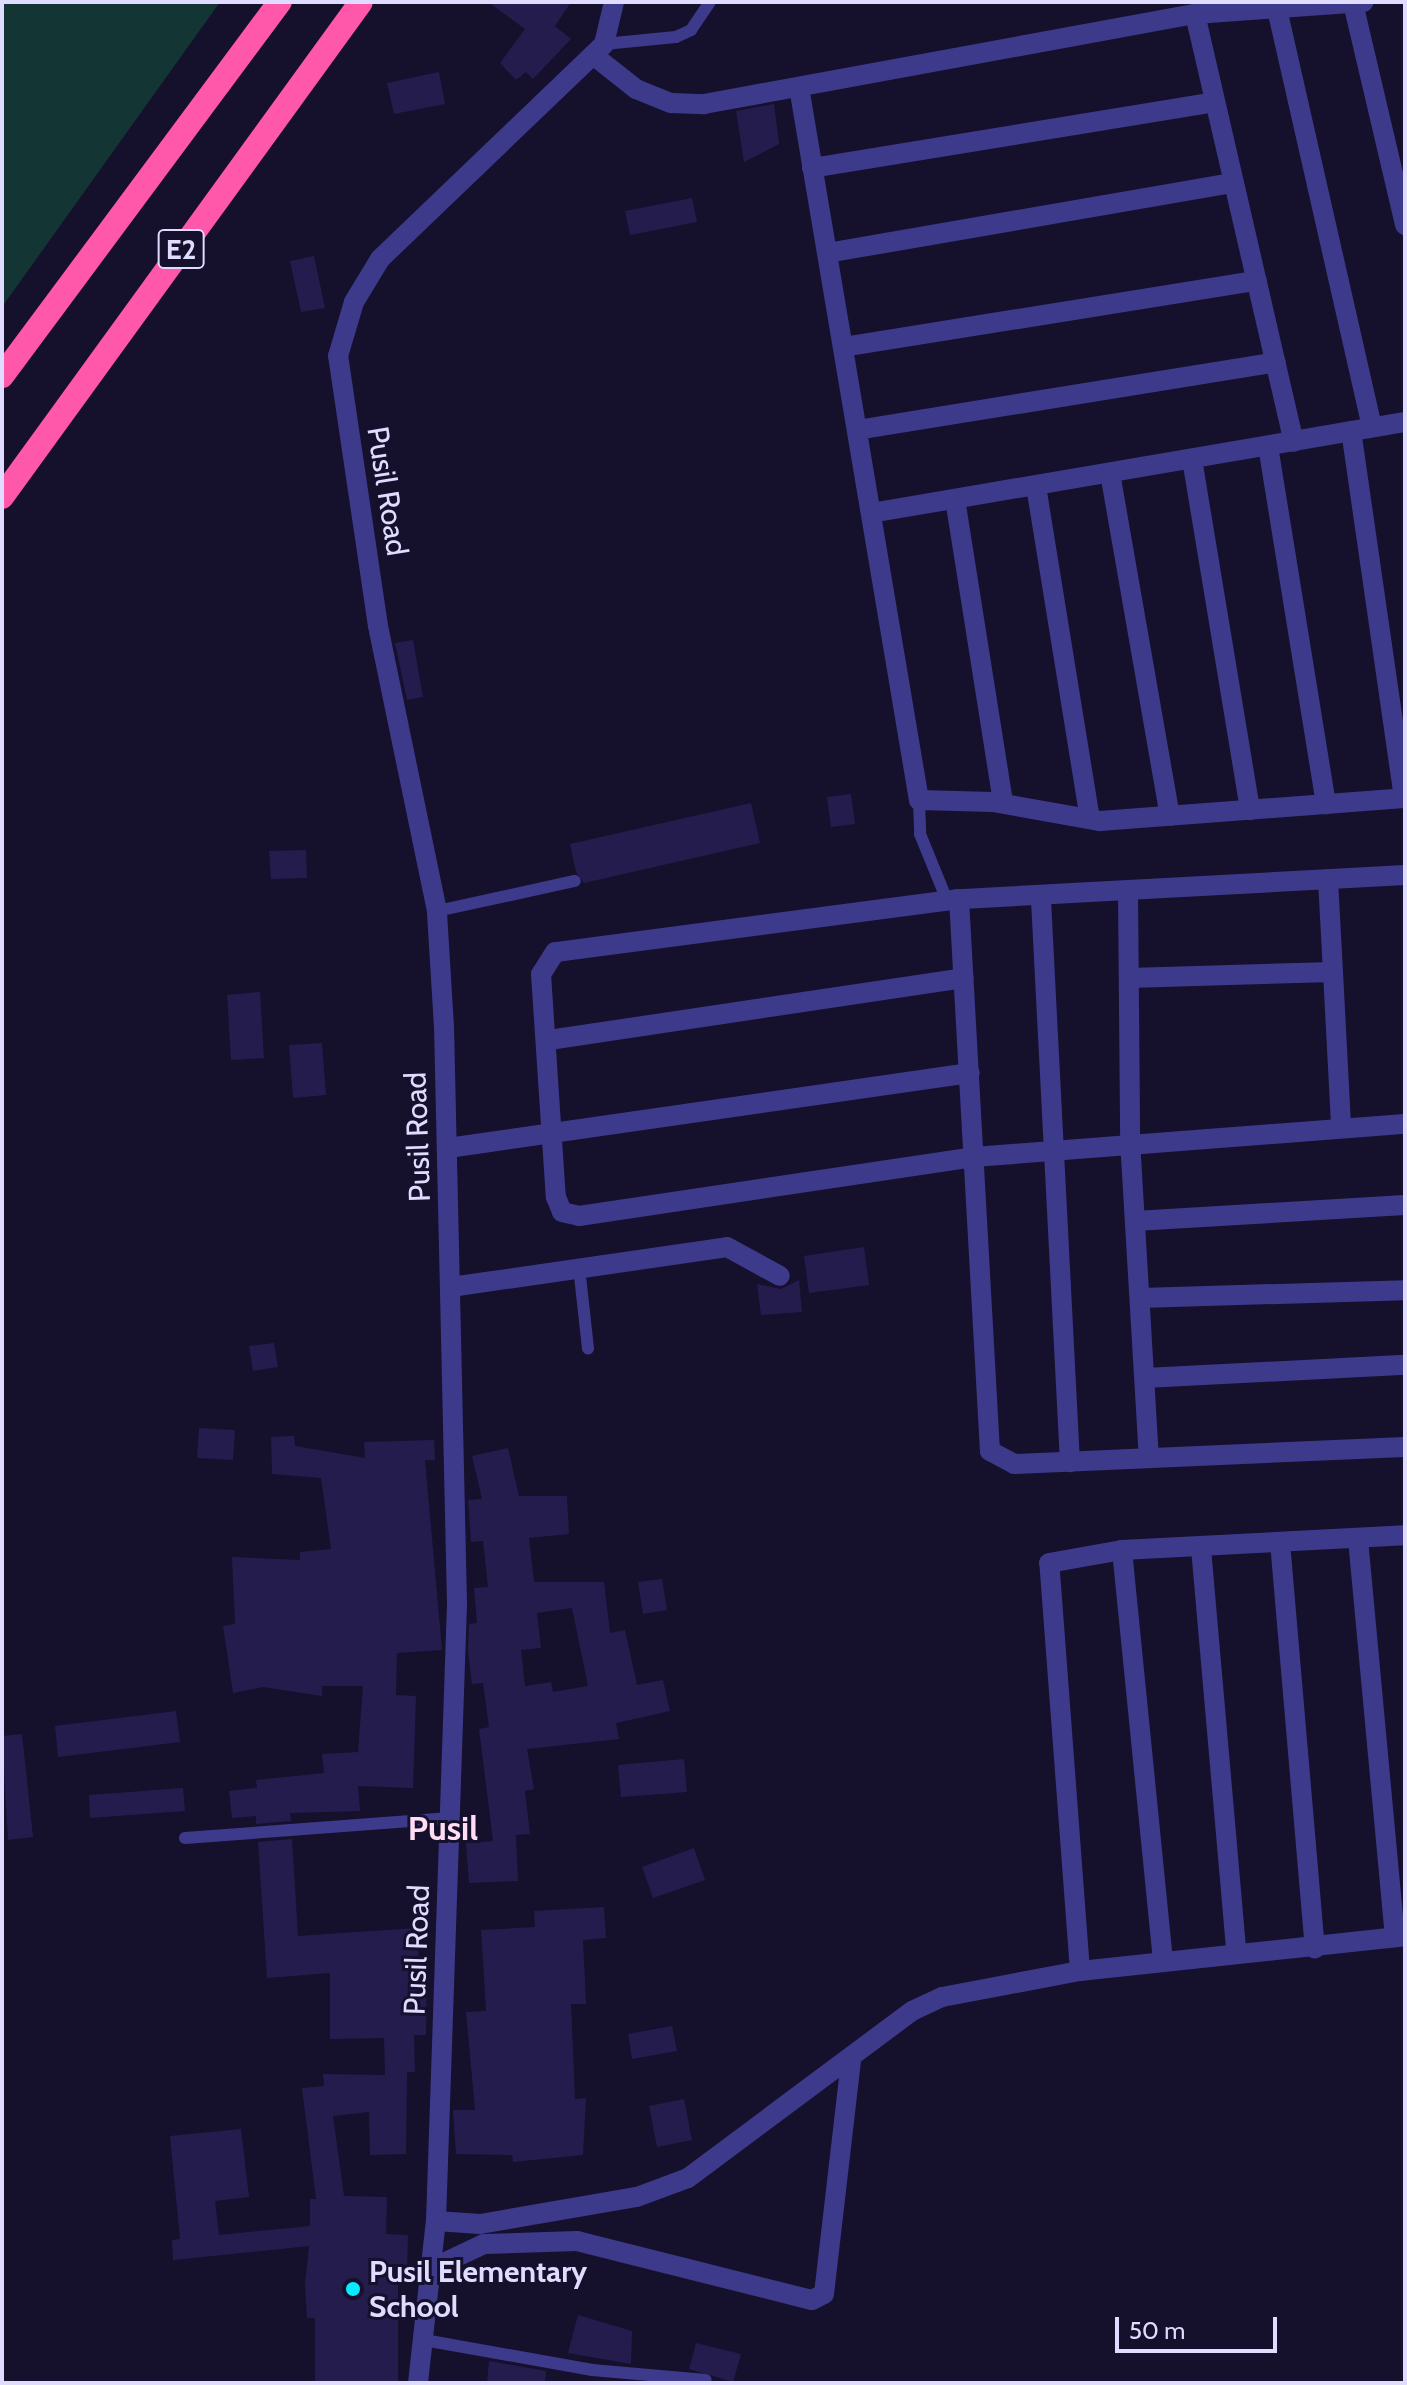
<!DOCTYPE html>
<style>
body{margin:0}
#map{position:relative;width:1407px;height:2385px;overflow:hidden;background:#15102c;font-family:Cabin,sans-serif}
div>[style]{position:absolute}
.green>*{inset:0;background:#133635}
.building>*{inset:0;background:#251c4e}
.service>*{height:12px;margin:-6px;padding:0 6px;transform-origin:6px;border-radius:6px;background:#3d3a8c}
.minor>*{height:20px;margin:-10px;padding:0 10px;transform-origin:10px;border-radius:10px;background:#3d3a8c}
.motorway>*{height:24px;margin:-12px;padding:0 12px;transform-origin:12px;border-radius:12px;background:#ff57a9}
.dots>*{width:22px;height:22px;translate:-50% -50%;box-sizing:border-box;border:4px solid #15102c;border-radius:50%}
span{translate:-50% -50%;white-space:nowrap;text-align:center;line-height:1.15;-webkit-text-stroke:6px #15102c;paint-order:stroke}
.shield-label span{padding:2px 6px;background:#15102c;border:2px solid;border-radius:6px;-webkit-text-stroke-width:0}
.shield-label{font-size:28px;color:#dfdcff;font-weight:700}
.street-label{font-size:30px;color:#dfdcff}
.poi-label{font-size:30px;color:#dfdcff;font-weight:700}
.left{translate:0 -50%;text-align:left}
.quarter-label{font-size:34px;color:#ffdef3;font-weight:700}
.frame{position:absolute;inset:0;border:4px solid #dfdcff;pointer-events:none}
.scale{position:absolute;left:1115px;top:2317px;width:162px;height:36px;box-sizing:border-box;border:4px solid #dfdcff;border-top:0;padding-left:10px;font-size:24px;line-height:28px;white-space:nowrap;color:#dfdcff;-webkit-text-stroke:6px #15102c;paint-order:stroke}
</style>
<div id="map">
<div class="green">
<div style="clip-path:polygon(2px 2px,220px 2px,2px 307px)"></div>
</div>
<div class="building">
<div style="clip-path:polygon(488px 2px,571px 2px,555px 26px,571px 39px,533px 79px,526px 72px,516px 80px,500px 63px,525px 29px)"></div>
<div style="clip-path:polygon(439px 72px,445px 104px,394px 114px,387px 83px)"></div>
<div style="clip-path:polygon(774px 104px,779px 144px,744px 162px,736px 111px)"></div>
<div style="clip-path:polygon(692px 198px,697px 222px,630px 235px,625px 211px)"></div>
<div style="clip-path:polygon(314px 256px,325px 308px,301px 312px,290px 261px)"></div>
<div style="clip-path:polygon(413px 640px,423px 697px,407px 700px,395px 643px)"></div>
<div style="clip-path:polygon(851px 794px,855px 824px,831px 827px,827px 797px)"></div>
<div style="clip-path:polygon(751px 803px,760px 843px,584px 883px,576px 872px,570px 844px)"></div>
<div style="clip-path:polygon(306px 850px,307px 878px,271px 879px,269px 851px)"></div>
<div style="clip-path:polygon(260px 992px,264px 1058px,231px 1060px,227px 995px)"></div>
<div style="clip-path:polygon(322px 1043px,326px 1095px,293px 1098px,289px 1045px)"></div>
<div style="clip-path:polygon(864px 1247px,869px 1285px,809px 1293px,804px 1256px)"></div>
<div style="clip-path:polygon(799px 1280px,802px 1312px,761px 1315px,757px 1284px,781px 1289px)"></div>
<div style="clip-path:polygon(274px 1343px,278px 1367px,253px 1371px,249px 1346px)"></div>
<div style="clip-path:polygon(199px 1428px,235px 1430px,233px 1460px,197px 1458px)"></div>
<div style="clip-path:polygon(294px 1436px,295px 1446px,365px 1458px,364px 1442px,434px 1440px,435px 1460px,425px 1460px,442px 1650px,397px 1653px,396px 1695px,416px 1696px,413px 1788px,358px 1786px,360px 1811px,290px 1813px,291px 1821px,256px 1824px,256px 1816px,232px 1818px,229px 1791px,257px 1788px,256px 1780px,324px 1773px,322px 1754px,358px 1752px,363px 1686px,322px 1686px,322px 1696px,263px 1687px,233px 1693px,223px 1626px,235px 1624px,232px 1557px,300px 1560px,300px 1552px,331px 1549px,321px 1478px,272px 1474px,271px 1437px)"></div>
<div style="clip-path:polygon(evenodd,508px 1448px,519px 1496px,567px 1496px,569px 1534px,529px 1538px,534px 1582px,604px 1582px,610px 1633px,625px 1630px,637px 1685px,663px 1680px,670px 1711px,616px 1723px,619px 1739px,527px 1749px,534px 1789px,525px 1791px,530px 1834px,516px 1835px,518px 1881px,469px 1883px,466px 1843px,493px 1841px,479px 1729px,489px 1727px,483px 1683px,472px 1684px,468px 1651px,469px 1624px,477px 1623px,474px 1588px,488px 1587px,483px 1541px,471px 1542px,468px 1500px,482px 1499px,472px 1456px,508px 1448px,572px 1608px,588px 1686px,553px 1692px,551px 1682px,525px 1686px,521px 1650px,541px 1648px,537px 1613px,572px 1608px)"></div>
<div style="clip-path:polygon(662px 1579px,667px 1610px,643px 1614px,638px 1582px)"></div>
<div style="clip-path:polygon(176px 1711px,180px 1742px,58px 1757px,55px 1726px)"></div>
<div style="clip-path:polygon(22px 1734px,33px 1837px,8px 1840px,2px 1736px)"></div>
<div style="clip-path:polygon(684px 1759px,687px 1792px,621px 1797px,618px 1765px)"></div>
<div style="clip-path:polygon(183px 1788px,185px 1811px,90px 1818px,89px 1795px)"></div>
<div style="clip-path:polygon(292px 1839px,298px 1936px,416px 1928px,419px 1959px,427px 1958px,426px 2035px,414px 2035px,415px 2072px,407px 2072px,406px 2154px,370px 2155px,369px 2112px,333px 2116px,344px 2196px,387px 2197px,386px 2234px,408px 2235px,407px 2270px,398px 2270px,398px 2383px,315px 2383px,315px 2318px,307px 2318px,305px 2285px,309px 2246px,173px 2260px,172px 2240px,180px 2239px,170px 2136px,241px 2129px,249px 2197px,215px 2201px,219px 2235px,310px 2226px,310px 2199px,316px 2199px,302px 2088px,324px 2086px,323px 2074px,385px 2075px,384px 2038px,330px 2039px,330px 1973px,267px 1978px,258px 1842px)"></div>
<div style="clip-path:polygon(694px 1848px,705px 1880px,653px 1898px,642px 1867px)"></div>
<div style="clip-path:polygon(604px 1907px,606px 1938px,583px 1940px,586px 2004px,571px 2004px,575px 2099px,586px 2098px,583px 2155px,513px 2162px,512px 2155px,456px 2154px,453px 2110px,475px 2110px,466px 2012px,486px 2011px,481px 1930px,535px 1927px,534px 1911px)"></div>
<div style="clip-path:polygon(672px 2026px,677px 2051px,632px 2059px,628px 2034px)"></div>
<div style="clip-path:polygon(684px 2099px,692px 2140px,657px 2147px,649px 2106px)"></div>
<div style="clip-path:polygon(578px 2315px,632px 2331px,631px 2364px,568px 2353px)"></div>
<div style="clip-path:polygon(696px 2343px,741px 2354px,733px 2382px,689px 2369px)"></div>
<div style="clip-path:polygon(489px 2361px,546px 2371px,545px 2382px,487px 2383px)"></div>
</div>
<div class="service">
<div style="left:604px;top:44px;width:72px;rotate:-5.6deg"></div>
<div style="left:676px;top:37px;width:17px;rotate:-25deg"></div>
<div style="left:691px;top:30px;width:34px;rotate:-56deg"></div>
<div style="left:919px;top:800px;width:34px;rotate:88deg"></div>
<div style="left:920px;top:834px;width:71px;rotate:67.8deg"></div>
<div style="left:437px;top:911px;width:141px;rotate:-12.3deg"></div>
<div style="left:579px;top:1267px;width:82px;rotate:83.7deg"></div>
<div style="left:185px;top:1838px;width:266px;rotate:-4.3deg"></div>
<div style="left:424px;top:2340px;width:171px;rotate:10.1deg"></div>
<div style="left:592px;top:2370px;width:114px;rotate:5deg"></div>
</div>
<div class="minor">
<div style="left:1353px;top:3px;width:228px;rotate:76.8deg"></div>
<div style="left:1277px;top:9px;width:429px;rotate:77.2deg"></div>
<div style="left:1195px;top:14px;width:439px;rotate:77deg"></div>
<div style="left:593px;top:55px;width:55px;rotate:38.3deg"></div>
<div style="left:636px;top:89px;width:38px;rotate:22deg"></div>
<div style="left:671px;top:103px;width:33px;rotate:2deg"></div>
<div style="left:704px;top:104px;width:499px;rotate:-10.4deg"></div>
<div style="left:1195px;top:14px;width:169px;rotate:-4.1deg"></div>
<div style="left:799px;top:87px;width:723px;rotate:80.45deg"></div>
<div style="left:919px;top:800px;width:74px;rotate:1.5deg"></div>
<div style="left:993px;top:802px;width:109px;rotate:10.1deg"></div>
<div style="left:1100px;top:821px;width:305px;rotate:-4.3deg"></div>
<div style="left:1404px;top:798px;width:371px;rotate:-98.2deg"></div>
<div style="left:812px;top:168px;width:408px;rotate:-9.3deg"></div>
<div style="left:827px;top:253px;width:413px;rotate:-9.8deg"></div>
<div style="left:843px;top:347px;width:419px;rotate:-9.1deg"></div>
<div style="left:857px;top:430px;width:424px;rotate:-9.2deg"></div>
<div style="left:1268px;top:446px;width:363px;rotate:80.8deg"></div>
<div style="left:1192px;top:459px;width:356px;rotate:80.6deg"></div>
<div style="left:1110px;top:473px;width:348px;rotate:80.1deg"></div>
<div style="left:1036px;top:486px;width:337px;rotate:80.8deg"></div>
<div style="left:955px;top:499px;width:308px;rotate:81deg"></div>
<div style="left:871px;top:513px;width:542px;rotate:-9.67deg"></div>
<div style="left:1405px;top:875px;width:447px;rotate:176.9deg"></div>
<div style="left:959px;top:899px;width:407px;rotate:172.5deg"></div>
<div style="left:555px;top:952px;width:26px;rotate:122deg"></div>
<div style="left:541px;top:974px;width:224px;rotate:86.2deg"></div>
<div style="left:556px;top:1197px;width:16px;rotate:68deg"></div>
<div style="left:562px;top:1212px;width:17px;rotate:13deg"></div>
<div style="left:579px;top:1216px;width:399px;rotate:-8.5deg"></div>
<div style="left:974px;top:1157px;width:432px;rotate:-4.4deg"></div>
<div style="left:1128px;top:892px;width:248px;rotate:89.5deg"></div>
<div style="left:1130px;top:1140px;width:317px;rotate:86.6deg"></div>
<div style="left:959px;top:899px;width:553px;rotate:86.79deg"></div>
<div style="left:990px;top:1451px;width:27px;rotate:28deg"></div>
<div style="left:1014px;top:1464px;width:391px;rotate:-2.5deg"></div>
<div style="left:1041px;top:900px;width:563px;rotate:87.05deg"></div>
<div style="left:1333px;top:972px;width:154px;rotate:87deg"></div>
<div style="left:1129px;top:978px;width:204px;rotate:-1.7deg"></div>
<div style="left:1333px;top:972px;width:93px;rotate:-93.1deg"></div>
<div style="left:549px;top:1040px;width:419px;rotate:-8.5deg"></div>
<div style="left:448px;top:1148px;width:527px;rotate:-8.18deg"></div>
<div style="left:1135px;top:1221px;width:270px;rotate:-3.4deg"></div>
<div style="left:451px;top:1287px;width:279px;rotate:-8.2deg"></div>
<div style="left:727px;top:1247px;width:60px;rotate:28.7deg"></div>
<div style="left:1140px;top:1298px;width:265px;rotate:-1.7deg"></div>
<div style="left:1145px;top:1378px;width:260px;rotate:-2.9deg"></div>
<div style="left:1358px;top:1539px;width:400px;rotate:84.7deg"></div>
<div style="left:1280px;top:1542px;width:408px;rotate:85.1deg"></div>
<div style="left:1201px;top:1548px;width:406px;rotate:85deg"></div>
<div style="left:1122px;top:1550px;width:414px;rotate:84.3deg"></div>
<div style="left:1080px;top:1971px;width:409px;rotate:-94.3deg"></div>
<div style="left:1049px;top:1563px;width:74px;rotate:-10.1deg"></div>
<div style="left:1122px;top:1550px;width:283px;rotate:-3deg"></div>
<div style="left:436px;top:2221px;width:44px;rotate:3.9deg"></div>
<div style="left:480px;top:2224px;width:159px;rotate:-9.8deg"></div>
<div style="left:637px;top:2197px;width:54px;rotate:-20.4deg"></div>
<div style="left:688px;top:2178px;width:279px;rotate:-36.7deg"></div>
<div style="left:912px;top:2011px;width:33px;rotate:-25deg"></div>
<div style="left:942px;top:1997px;width:140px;rotate:-10.7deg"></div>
<div style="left:1080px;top:1971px;width:327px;rotate:-6.1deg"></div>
<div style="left:433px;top:2268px;width:56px;rotate:-25.2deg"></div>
<div style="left:484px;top:2244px;width:93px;rotate:-1.8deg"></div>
<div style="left:577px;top:2241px;width:242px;rotate:14.1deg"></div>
<div style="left:812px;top:2300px;width:13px;rotate:-27deg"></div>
<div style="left:824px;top:2294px;width:236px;rotate:-83.4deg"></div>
<div style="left:418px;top:2383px;width:163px;rotate:-83.7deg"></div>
<div style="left:436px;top:2221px;width:618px;rotate:-88.05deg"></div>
<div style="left:457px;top:1603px;width:576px;rotate:-91.29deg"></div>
<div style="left:444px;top:1027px;width:116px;rotate:-93.5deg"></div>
<div style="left:437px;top:911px;width:291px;rotate:-101.7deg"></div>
<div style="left:378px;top:626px;width:273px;rotate:-98.4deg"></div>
<div style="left:338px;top:356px;width:56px;rotate:-73.5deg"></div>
<div style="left:354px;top:302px;width:50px;rotate:-58.8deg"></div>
<div style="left:380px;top:259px;width:310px;rotate:-43.8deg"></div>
<div style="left:604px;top:44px;width:43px;rotate:-76.6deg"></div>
</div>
<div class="motorway">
<div style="left:2px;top:376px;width:466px;rotate:-53.4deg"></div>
<div style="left:2px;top:497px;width:611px;rotate:-54.05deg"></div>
</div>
<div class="dots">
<div style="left:353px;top:2289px;background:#08e9ff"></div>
</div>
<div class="shield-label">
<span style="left:181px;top:249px">E2</span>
</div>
<div class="street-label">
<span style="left:387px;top:491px;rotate:81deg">Pusil Road</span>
<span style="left:418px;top:1137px;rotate:-92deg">Pusil Road</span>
<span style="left:417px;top:1950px;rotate:-88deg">Pusil Road</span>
</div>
<div class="poi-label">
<span class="left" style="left:369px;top:2289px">Pusil Elementary<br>School</span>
</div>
<div class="quarter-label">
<span style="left:443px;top:1829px">Pusil</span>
</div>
<div class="frame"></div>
<div class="scale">50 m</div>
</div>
